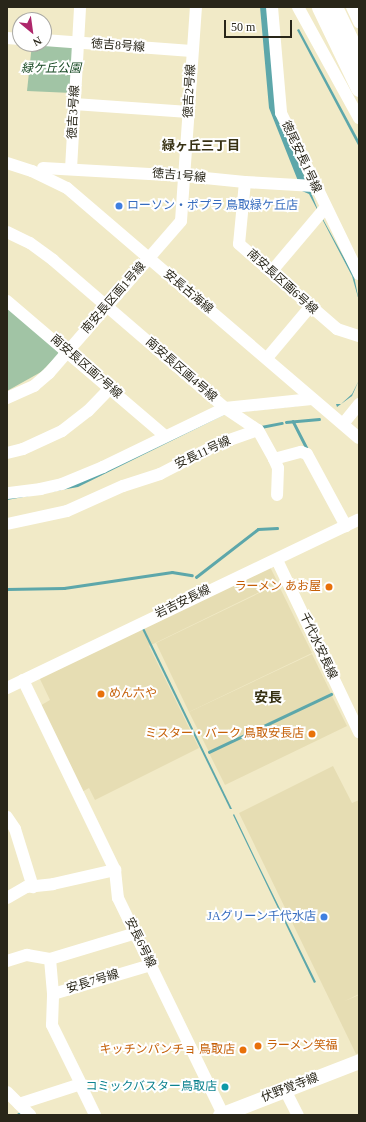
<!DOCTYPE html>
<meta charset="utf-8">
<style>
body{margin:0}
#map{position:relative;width:366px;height:1122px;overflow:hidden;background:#f1eac7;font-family:"Times New Roman","Noto Sans JP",serif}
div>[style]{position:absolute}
.built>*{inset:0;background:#e6ddb3}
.green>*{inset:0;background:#a1c4a5}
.water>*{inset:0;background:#5da7aa}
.stream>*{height:2.5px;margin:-1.25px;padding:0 1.25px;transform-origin:1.25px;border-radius:1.25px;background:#5da7aa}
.minor>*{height:12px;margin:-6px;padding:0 6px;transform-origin:6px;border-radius:6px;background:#fff}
.major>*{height:15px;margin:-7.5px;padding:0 7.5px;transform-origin:7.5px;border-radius:7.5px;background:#fff}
.highway>*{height:17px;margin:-8.5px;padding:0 8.5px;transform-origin:8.5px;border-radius:8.5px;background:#fff}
.dots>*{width:11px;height:11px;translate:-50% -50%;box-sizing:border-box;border:2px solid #fff;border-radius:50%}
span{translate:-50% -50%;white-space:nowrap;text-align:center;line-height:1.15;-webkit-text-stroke:4px #fff;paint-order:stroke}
.street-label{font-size:12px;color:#292619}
.park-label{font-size:12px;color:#154721;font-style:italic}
.shop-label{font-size:12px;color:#366cbe}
.left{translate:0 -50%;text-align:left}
.right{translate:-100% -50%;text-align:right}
.food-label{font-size:12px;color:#c56008}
.culture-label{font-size:12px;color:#0d838f}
.neighbourhood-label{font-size:13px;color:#363012;font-weight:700}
.quarter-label{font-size:14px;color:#363012;font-weight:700}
.frame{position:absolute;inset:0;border:8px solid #292619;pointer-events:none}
.north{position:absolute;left:12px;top:12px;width:40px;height:40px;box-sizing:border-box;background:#fff;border:1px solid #a9a8a3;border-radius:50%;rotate:151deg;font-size:11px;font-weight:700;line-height:16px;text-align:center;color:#292619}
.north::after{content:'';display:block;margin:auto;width:14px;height:18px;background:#ae276b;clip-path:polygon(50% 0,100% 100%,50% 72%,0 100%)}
.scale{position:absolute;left:224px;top:20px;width:68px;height:18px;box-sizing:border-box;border:2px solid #292619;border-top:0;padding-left:5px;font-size:12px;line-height:14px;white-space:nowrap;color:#292619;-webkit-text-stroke:3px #fff;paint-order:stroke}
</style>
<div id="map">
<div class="built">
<div style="clip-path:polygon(270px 567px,278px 583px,149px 646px,199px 748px,95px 800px,89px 788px,80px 793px,38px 707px,50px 700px,39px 677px)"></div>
<div style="clip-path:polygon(278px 584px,312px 653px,189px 712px,156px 643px)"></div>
<div style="clip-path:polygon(312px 654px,331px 693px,209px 752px,189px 712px)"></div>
<div style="clip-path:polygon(331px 694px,347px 726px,225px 785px,209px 753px)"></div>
<div style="clip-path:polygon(333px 766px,352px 803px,359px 800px,359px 994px,345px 1001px,359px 995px,359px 1053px,356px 1054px,239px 813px)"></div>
</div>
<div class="green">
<div style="clip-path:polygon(32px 44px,71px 46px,75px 50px,72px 93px,27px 91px)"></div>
<div style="clip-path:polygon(7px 305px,58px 348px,58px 355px,41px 372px,7px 391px)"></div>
</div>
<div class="water">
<div style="clip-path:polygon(260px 7px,268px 7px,276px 107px,318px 210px,354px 276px,359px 301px,352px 276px,309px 194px,302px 191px,269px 108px)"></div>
<div style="clip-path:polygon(299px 29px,359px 141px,359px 147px,297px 30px)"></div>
<div style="clip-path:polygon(359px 380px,352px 396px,337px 407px,336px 404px,341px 404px,352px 394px)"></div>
<div style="clip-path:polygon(307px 405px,228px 413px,78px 487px,7px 500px,7px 497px,26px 496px,227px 412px)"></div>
<div style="clip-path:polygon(143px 626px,232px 809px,230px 809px,141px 627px)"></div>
<div style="clip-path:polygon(234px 814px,255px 858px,316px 982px,314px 983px,233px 815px)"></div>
</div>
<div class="stream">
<div style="left:293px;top:421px;width:30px;rotate:63deg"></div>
<div style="left:286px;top:422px;width:33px;rotate:-5deg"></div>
<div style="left:261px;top:427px;width:21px;rotate:-11deg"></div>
<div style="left:196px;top:577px;width:78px;rotate:-37.7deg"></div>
<div style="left:258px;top:529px;width:19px;rotate:-3deg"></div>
<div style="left:7px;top:589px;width:57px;rotate:-1deg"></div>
<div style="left:64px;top:588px;width:109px;rotate:-8.4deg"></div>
<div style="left:172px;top:572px;width:20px;rotate:9deg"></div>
<div style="left:209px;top:752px;width:135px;rotate:-25.4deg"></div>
<div style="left:17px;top:1115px;width:6px;rotate:-31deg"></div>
</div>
<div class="minor">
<div style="left:272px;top:7px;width:106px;rotate:85.1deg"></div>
<div style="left:281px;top:113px;width:179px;rotate:64.2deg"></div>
<div style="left:298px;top:7px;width:127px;rotate:61.2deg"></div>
<div style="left:352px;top:7px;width:17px;rotate:65deg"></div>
<div style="left:7px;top:38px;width:13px;rotate:4deg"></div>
<div style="left:44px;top:40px;width:148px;rotate:4.3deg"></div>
<div style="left:74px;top:104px;width:115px;rotate:4deg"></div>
<div style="left:7px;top:163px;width:26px;rotate:18deg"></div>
<div style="left:32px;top:171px;width:39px;rotate:26deg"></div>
<div style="left:67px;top:188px;width:384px;rotate:40.6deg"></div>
<div style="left:43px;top:168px;width:142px;rotate:3.2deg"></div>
<div style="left:185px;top:176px;width:60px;rotate:5.7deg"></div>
<div style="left:245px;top:182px;width:69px;rotate:3.3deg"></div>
<div style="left:71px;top:169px;width:162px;rotate:-86.8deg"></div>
<div style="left:245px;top:182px;width:62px;rotate:95.5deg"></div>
<div style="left:239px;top:244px;width:130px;rotate:40.9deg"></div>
<div style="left:337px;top:329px;width:23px;rotate:18deg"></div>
<div style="left:7px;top:232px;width:25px;rotate:26deg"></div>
<div style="left:30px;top:243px;width:29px;rotate:36deg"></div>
<div style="left:53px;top:260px;width:227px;rotate:40.7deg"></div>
<div style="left:225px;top:408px;width:136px;rotate:154.2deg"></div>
<div style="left:103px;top:467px;width:44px;rotate:157.5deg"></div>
<div style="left:62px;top:484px;width:22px;rotate:167deg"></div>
<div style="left:41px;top:489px;width:34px;rotate:173deg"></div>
<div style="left:271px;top:272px;width:84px;rotate:-49.8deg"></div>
<div style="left:7px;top:301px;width:206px;rotate:40.5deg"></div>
<div style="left:267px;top:358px;width:67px;rotate:-49.9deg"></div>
<div style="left:7px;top:398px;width:30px;rotate:-24deg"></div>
<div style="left:34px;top:386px;width:20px;rotate:-41deg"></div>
<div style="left:49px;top:373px;width:201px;rotate:-49deg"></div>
<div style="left:181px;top:221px;width:215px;rotate:-86deg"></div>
<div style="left:225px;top:408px;width:87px;rotate:-5.9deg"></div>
<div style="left:225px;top:408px;width:40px;rotate:34deg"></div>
<div style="left:343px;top:424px;width:26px;rotate:-51deg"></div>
<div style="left:7px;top:453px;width:16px;rotate:-14deg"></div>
<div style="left:23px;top:449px;width:43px;rotate:-24.8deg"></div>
<div style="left:62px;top:431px;width:33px;rotate:-38deg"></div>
<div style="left:88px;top:411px;width:32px;rotate:-46deg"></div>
<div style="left:274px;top:459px;width:10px;rotate:66deg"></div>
<div style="left:278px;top:468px;width:27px;rotate:92deg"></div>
<div style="left:7px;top:524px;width:61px;rotate:-12.2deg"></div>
<div style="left:67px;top:511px;width:61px;rotate:-24.1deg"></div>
<div style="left:123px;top:486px;width:39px;rotate:-18deg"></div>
<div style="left:160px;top:474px;width:65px;rotate:-27.3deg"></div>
<div style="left:218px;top:444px;width:42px;rotate:-19.3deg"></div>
<div style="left:258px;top:430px;width:33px;rotate:61deg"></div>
<div style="left:274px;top:459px;width:28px;rotate:-15deg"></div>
<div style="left:301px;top:452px;width:6px;rotate:18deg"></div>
<div style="left:307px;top:454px;width:82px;rotate:61.6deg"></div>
<div style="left:277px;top:560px;width:191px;rotate:64.5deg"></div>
<div style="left:23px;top:680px;width:211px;rotate:64.2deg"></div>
<div style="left:7px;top:688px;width:390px;rotate:-25.6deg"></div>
<div style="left:7px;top:817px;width:14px;rotate:56deg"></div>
<div style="left:15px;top:829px;width:61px;rotate:72.8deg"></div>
<div style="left:7px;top:898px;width:22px;rotate:-30deg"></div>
<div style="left:26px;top:887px;width:27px;rotate:-6deg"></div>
<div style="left:53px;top:884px;width:64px;rotate:-12.7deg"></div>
<div style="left:115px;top:870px;width:28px;rotate:84deg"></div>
<div style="left:118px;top:898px;width:240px;rotate:64.1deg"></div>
<div style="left:50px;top:959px;width:35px;rotate:85deg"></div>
<div style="left:7px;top:961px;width:21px;rotate:-17deg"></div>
<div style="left:27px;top:955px;width:23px;rotate:10deg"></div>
<div style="left:50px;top:959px;width:90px;rotate:-16.8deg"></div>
<div style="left:80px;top:1084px;width:34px;rotate:64deg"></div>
<div style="left:285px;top:1090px;width:28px;rotate:63deg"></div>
<div style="left:7px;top:1092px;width:33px;rotate:45deg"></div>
<div style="left:19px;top:1104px;width:65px;rotate:-17.9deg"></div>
<div style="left:81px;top:1084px;width:66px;rotate:-116.2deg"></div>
<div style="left:52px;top:1025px;width:31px;rotate:-88deg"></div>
<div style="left:53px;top:994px;width:102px;rotate:-16.5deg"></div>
</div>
<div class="major">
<div style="left:220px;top:1115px;width:149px;rotate:-21.2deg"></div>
</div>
<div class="highway">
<div style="left:320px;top:7px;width:90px;rotate:64.3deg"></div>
<div style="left:334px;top:7px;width:58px;rotate:64.3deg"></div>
</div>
<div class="dots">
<div style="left:119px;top:206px;background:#3f7fe0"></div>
<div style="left:329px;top:587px;background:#e8710a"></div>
<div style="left:101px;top:694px;background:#e8710a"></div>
<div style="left:312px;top:734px;background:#e8710a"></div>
<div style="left:324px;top:917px;background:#3f7fe0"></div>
<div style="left:258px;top:1046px;background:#e8710a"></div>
<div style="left:243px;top:1050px;background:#e8710a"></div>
<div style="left:225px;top:1087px;background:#0f9aa8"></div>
</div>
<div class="street-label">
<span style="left:118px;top:46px;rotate:4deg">徳吉8号線</span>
<span style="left:190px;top:91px;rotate:-87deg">徳吉2号線</span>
<span style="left:74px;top:112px;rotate:-87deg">徳吉3号線</span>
<span style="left:301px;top:157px;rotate:65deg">徳尾安長1号線</span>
<span style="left:179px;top:176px;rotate:5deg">徳吉1号線</span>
<span style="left:282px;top:282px;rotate:42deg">南安長区画6号線</span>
<span style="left:188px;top:292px;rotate:40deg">安長古海線</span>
<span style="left:114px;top:298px;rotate:-49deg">南安長区画1号線</span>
<span style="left:86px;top:367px;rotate:41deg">南安長区画7号線</span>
<span style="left:181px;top:370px;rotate:41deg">南安長区画4号線</span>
<span style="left:203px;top:453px;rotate:-25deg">安長11号線</span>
<span style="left:183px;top:602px;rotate:-26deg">岩吉安長線</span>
<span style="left:318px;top:646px;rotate:65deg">千代水安長線</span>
<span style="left:140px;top:943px;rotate:64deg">安長6号線</span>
<span style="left:93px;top:982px;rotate:-17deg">安長7号線</span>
<span style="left:290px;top:1088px;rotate:-21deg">伏野覚寺線</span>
</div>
<div class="park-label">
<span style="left:51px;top:69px">緑ケ丘公園</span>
</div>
<div class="shop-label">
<span class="left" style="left:127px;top:206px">ローソン・ポプラ 鳥取緑ケ丘店</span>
<span class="right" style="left:316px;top:917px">JAグリーン千代水店</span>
</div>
<div class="food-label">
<span class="right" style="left:321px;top:587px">ラーメン あお屋</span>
<span class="left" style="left:109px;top:694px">めん六や</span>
<span class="right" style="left:304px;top:734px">ミスター・バーク 鳥取安長店</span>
<span class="left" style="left:266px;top:1046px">ラーメン笑福</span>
<span class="right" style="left:235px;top:1050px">キッチンパンチョ 鳥取店</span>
</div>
<div class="culture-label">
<span class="right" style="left:217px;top:1087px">コミックバスター鳥取店</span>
</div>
<div class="neighbourhood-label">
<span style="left:201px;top:146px">緑ヶ丘三丁目</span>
</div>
<div class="quarter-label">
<span style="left:268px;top:698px">安長</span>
</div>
<div class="frame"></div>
<div class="north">N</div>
<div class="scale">50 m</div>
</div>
